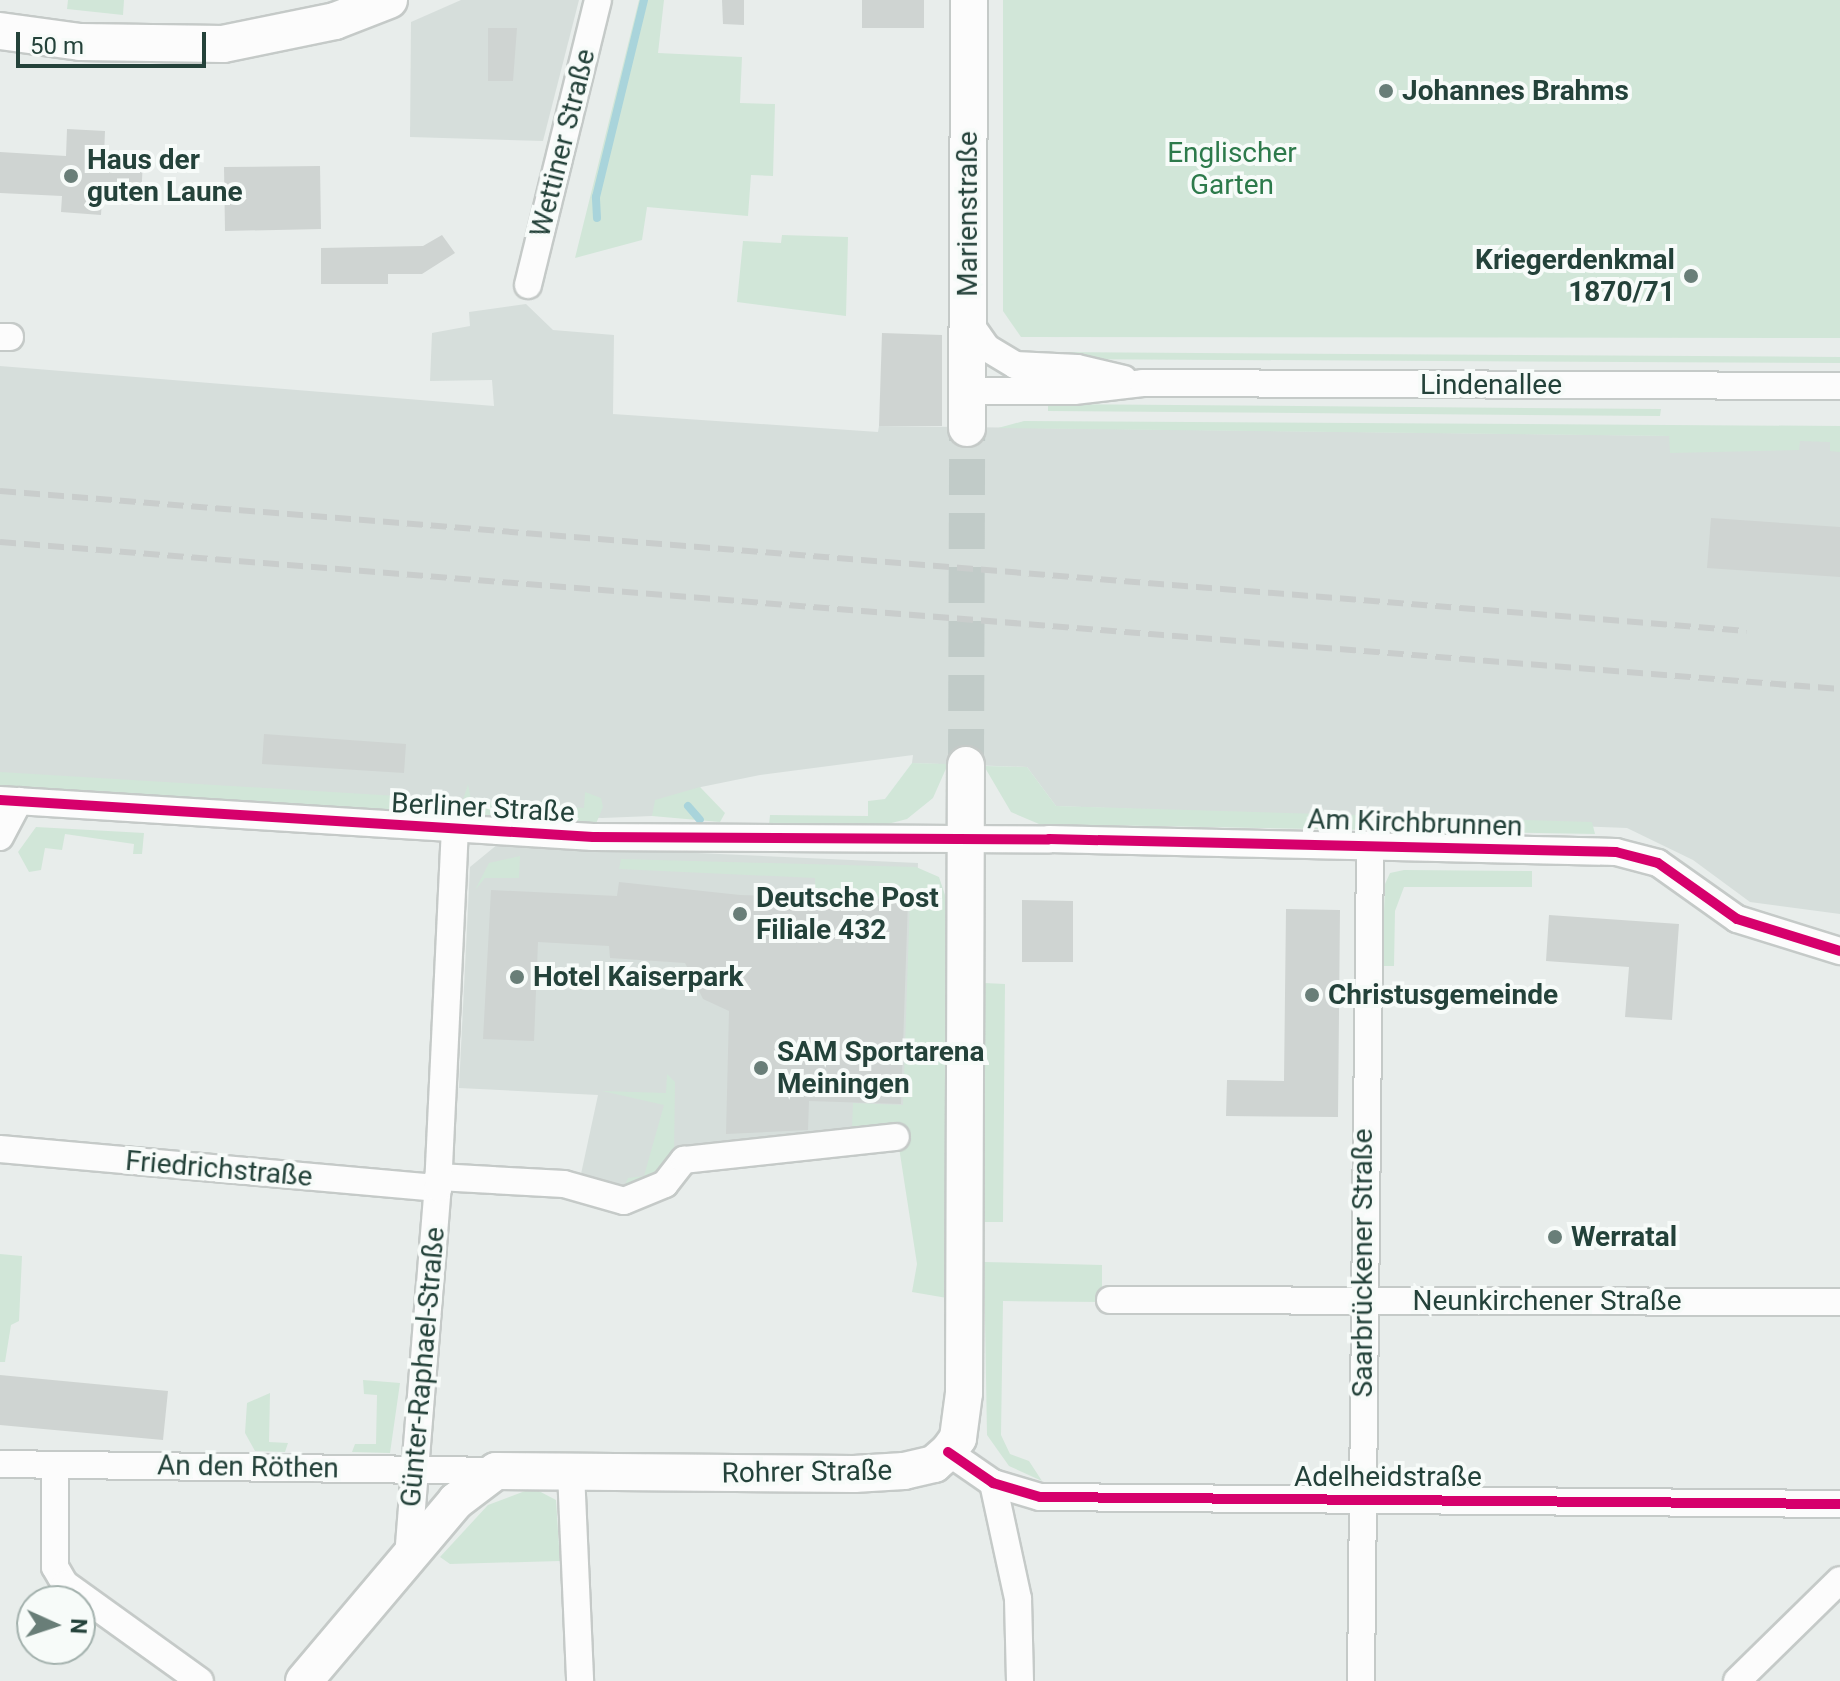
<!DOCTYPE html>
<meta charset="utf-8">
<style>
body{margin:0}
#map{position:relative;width:1840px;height:1681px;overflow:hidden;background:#e8edeb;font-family:Roboto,sans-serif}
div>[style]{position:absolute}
.built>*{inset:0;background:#d6dedb}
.green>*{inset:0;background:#d1e6d8}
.stream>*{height:8px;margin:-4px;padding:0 4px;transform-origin:4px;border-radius:4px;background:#a9d4db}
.building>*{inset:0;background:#cfd4d2}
.secondary-tunnel>*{height:36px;margin-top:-18px;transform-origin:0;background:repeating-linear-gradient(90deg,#c1cbc8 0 36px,transparent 0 54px)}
.roads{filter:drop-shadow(2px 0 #c5cac8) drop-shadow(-2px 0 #c5cac8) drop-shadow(0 2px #c5cac8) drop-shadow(0 -2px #c5cac8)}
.street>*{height:26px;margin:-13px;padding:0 13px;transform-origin:13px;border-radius:13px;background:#fcfcfc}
.secondary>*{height:36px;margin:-18px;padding:0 18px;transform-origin:18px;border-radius:18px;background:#fcfcfc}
.rail>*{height:6px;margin-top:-3px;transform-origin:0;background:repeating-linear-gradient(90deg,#c9cdcc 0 16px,transparent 0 24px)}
.cycleway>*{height:10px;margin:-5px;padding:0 5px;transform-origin:5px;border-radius:5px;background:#d6006c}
.dots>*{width:22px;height:22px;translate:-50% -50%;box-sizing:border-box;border:4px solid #f7fbf9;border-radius:50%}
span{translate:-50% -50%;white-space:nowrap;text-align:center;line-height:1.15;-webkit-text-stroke:8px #f7fbf9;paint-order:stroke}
.poi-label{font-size:28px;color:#24423a;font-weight:700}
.left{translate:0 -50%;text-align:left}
.right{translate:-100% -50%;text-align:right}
.street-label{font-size:28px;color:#24423a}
.park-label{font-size:28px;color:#2d7a4b}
.north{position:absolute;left:16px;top:1585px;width:80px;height:80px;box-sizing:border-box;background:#f7fbf9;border:2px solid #a3b1ad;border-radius:50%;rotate:93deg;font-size:22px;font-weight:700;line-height:32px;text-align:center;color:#24423a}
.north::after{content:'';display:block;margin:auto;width:28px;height:36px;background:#697e78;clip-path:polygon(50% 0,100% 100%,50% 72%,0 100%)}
.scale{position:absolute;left:16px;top:32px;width:190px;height:36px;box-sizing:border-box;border:4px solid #24423a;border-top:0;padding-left:10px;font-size:24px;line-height:28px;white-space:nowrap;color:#24423a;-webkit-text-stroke:6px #f7fbf9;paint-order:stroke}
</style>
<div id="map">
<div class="built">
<div style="clip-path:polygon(461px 0,579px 0,543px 141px,410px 137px,411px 22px)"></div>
<div style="clip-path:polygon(526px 304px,553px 330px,614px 335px,613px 414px,878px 432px,879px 426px,1840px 438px,1840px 914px,1750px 902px,1693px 860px,1627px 828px,1056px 806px,1027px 767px,912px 763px,913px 755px,760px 775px,701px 787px,652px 816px,602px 818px,0 783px,0 366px,494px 406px,492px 380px,430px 381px,432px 333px,470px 326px,469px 312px)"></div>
<div style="clip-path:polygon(498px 844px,918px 863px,907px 1133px,677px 1155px,623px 1190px,581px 1174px,598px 1095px,459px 1088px,470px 867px)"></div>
</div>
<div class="green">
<div style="clip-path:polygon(68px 0,124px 0,123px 15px,67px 9px)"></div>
<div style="clip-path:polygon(639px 0,664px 0,658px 53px,742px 57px,740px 103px,775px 104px,773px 176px,751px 175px,748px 216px,647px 207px,642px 240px,575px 258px)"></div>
<div style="clip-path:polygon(1003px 0,1840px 0,1840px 338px,1021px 337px,1003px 311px)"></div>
<div style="clip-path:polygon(782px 235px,848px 237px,846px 316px,737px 302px,743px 241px,781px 243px)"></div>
<div style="clip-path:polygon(1049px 352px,1840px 357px,1840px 363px,1049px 359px)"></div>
<div style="clip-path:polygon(1048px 404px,1661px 409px,1660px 416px,1048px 411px)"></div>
<div style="clip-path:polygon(1024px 421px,1840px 426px,1840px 452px,1830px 451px,1830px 442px,1800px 441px,1799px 450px,1670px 453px,1669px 436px,998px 428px)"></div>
<div style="clip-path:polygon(912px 763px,948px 764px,933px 798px,907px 819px,880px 826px,769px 825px,770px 815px,868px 816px,868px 801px,885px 799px)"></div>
<div style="clip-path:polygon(984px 766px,1027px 767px,1056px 806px,1592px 822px,1595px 834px,1039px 824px,1011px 812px)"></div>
<div style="clip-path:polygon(0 772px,463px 800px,468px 784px,471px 800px,584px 808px,585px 792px,601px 798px,603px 807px,595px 826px,0 787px)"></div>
<div style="clip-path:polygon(700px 787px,725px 813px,720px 822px,652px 816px,655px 800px)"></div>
<div style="clip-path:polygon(36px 827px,144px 833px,142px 854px,133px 854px,134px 844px,65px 834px,62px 850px,45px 848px,41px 870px,29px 872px,18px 852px)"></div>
<div style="clip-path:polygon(520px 856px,519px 878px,485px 878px,475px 890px,489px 863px)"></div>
<div style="clip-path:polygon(621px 859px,916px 867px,939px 877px,947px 901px,947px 1298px,912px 1292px,917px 1264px,896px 1128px,852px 1127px,853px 1103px,903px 1105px,910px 898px,815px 894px,815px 878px,619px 869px)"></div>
<div style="clip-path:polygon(1404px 870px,1532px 871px,1532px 887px,1404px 887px,1395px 911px,1394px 966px,1382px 966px,1385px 884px,1390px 873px)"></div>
<div style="clip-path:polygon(984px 983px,1005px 984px,1003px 1222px,984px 1222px)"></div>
<div style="clip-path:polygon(667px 1074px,675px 1082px,674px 1155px,658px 1176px,624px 1187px,628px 1178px,644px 1176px,664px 1105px,602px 1091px,666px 1093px)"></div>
<div style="clip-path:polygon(0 1254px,22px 1256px,19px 1321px,11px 1325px,5px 1362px,0 1362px)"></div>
<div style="clip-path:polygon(984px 1262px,1102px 1265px,1102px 1302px,1003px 1301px,1001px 1435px,1010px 1454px,1029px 1461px,1042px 1481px,1009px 1466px,987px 1435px)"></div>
<div style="clip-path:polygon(363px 1380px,400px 1383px,390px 1453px,352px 1452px,355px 1444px,376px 1444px,377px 1395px,364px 1394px)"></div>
<div style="clip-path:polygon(270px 1393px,269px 1442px,288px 1443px,285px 1452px,255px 1451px,245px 1433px,247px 1403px)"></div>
<div style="clip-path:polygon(533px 1488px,556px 1500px,560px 1561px,450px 1564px,440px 1557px,488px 1505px)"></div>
</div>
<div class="stream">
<div style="left:597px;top:218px;width:21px;rotate:-93deg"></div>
<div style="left:596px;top:197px;width:203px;rotate:-76.3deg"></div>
<div style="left:688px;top:806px;width:18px;rotate:49deg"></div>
</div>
<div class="building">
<div style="clip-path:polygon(722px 0,744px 0,744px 25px,723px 24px)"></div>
<div style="clip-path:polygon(862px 0,924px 0,924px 28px,862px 28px)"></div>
<div style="clip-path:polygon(488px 28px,517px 28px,513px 81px,488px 81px)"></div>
<div style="clip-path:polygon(67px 129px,105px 131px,104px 157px,143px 159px,141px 201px,102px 199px,101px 215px,61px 212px,62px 196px,0 193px,0 152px,66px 156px)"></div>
<div style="clip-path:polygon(320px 166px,321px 229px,225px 231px,224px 167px)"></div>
<div style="clip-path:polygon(442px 235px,455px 253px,422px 274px,388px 274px,388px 284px,321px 284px,321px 248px,423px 246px)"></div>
<div style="clip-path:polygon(882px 333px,942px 335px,942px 426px,879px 426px)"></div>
<div style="clip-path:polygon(1711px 518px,1840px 527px,1840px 577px,1707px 568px)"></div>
<div style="clip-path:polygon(264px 734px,406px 744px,404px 773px,262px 764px)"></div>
<div style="clip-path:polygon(619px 882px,740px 895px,908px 900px,901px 1104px,809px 1101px,808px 1130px,726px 1134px,729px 1011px,703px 999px,685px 963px,610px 958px,609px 946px,538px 942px,534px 1041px,483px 1039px,491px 890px,617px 896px)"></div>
<div style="clip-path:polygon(1022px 900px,1073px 901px,1073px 962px,1022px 962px)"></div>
<div style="clip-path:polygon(1286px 909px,1340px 910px,1338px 1117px,1226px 1116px,1227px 1080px,1284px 1081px)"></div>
<div style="clip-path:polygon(1549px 915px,1679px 924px,1672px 1020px,1625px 1017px,1629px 967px,1546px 961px)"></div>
<div style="clip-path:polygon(0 1375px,168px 1391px,163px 1440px,0 1425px)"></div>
</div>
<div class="secondary-tunnel">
<div style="left:966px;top:765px;width:337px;rotate:-89.8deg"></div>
</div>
<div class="roads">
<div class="street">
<div style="left:528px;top:285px;width:293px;rotate:-76.2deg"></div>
<div style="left:968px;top:321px;width:33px;rotate:55deg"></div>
<div style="left:987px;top:348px;width:33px;rotate:31deg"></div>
<div style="left:1015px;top:365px;width:62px;rotate:2.8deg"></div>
<div style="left:1077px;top:368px;width:48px;rotate:13.2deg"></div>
<div style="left:0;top:337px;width:10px"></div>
<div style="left:967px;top:391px;width:107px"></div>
<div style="left:1074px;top:391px;width:69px;rotate:-6.6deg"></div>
<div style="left:1143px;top:383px;width:697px;rotate:0.25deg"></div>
<div style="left:0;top:800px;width:594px;rotate:3.57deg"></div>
<div style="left:593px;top:837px;width:456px;rotate:0.3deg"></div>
<div style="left:1049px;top:839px;width:567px;rotate:1.31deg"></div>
<div style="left:1616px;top:852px;width:43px;rotate:14.7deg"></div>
<div style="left:1658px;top:863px;width:97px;rotate:35.3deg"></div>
<div style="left:1737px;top:919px;width:108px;rotate:17.3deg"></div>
<div style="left:0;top:837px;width:41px;rotate:-62.2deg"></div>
<div style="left:0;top:1149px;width:440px;rotate:5.1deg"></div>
<div style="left:438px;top:1177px;width:126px;rotate:3.2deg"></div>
<div style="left:564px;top:1184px;width:62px;rotate:15.8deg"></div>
<div style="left:624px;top:1201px;width:44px;rotate:-22.5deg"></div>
<div style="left:665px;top:1184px;width:31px;rotate:-52deg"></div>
<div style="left:684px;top:1160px;width:213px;rotate:-6.2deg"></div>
<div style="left:1110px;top:1300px;width:730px;rotate:0.16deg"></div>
<div style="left:948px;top:1452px;width:55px;rotate:34.6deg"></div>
<div style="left:993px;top:1483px;width:49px;rotate:16.6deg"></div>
<div style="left:1040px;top:1497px;width:800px;rotate:0.5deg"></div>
<div style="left:0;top:1464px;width:496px;rotate:0.8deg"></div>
<div style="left:55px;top:1465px;width:102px;rotate:90deg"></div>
<div style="left:55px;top:1567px;width:20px;rotate:60deg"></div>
<div style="left:65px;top:1584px;width:166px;rotate:35.7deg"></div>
<div style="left:571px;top:1472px;width:209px;rotate:87.5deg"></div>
<div style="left:993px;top:1483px;width:119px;rotate:77.8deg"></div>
<div style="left:1018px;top:1599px;width:82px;rotate:88.6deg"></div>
<div style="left:408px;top:1557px;width:370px;rotate:-85.4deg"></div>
<div style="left:438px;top:1188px;width:356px;rotate:-87.3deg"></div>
<div style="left:1361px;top:1681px;width:837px;rotate:-89.38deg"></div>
<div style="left:1737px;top:1681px;width:144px;rotate:-44.4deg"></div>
</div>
<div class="secondary">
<div style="left:0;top:31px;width:81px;rotate:7.8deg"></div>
<div style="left:80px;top:42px;width:143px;rotate:0.8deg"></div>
<div style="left:223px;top:44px;width:114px;rotate:-11.6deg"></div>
<div style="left:335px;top:21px;width:58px;rotate:-21.3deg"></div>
<div style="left:967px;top:428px;width:428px;rotate:-89.7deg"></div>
<div style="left:304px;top:1681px;width:236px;rotate:-49.8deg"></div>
<div style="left:456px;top:1501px;width:50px;rotate:-36.9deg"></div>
<div style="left:496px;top:1471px;width:358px;rotate:0.5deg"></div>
<div style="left:854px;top:1474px;width:50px;rotate:-3.4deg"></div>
<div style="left:904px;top:1471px;width:31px;rotate:-13deg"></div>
<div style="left:934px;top:1464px;width:18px;rotate:-41deg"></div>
<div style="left:948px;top:1452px;width:17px;rotate:-54deg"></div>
<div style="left:958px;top:1438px;width:45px;rotate:-82.4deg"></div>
<div style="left:964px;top:1393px;width:628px;rotate:-89.82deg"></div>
</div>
</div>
<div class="rail">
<div style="left:0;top:491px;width:1752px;rotate:4.58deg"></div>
<div style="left:0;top:542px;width:1846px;rotate:4.57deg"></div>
</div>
<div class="cycleway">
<div style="left:0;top:800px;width:594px;rotate:3.57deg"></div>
<div style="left:593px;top:837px;width:456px;rotate:0.3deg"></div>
<div style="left:1049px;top:839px;width:567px;rotate:1.31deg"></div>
<div style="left:1616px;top:852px;width:43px;rotate:14.7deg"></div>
<div style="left:1658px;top:863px;width:97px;rotate:35.3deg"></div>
<div style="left:1737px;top:919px;width:108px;rotate:17.3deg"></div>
<div style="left:948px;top:1452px;width:55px;rotate:34.6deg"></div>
<div style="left:993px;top:1483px;width:49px;rotate:16.6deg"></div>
<div style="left:1040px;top:1497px;width:800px;rotate:0.5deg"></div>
</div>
<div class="dots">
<div style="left:1386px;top:91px;background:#697e78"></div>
<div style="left:71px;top:176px;background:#697e78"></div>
<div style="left:1691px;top:276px;background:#697e78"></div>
<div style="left:740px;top:914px;background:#697e78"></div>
<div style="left:517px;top:977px;background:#697e78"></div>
<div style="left:1312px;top:995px;background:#697e78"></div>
<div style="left:761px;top:1068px;background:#697e78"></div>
<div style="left:1555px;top:1237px;background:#697e78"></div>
</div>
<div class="poi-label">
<span class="left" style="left:1402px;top:91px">Johannes Brahms</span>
<span class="left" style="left:87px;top:176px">Haus der<br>guten Laune</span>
<span class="right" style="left:1675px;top:276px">Kriegerdenkmal<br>1870/71</span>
<span class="left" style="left:756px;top:914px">Deutsche Post<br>Filiale 432</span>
<span class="left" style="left:533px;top:977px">Hotel Kaiserpark</span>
<span class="left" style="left:1328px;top:995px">Christusgemeinde</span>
<span class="left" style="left:777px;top:1068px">SAM Sportarena<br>Meiningen</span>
<span class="left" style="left:1571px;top:1237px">Werratal</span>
</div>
<div class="street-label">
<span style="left:563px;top:143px;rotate:-76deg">Wettiner Straße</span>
<span style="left:968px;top:214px;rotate:-90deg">Marienstraße</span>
<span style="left:1491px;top:385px">Lindenallee</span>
<span style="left:483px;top:808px;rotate:3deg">Berliner Straße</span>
<span style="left:1415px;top:823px;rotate:2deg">Am Kirchbrunnen</span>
<span style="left:219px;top:1169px;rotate:5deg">Friedrichstraße</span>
<span style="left:1363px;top:1263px;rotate:-90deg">Saarbrückener Straße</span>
<span style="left:1547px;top:1301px">Neunkirchener Straße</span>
<span style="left:423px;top:1367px;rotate:-85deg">Günter-Raphael-Straße</span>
<span style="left:248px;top:1467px;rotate:1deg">An den Röthen</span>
<span style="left:807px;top:1472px;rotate:-1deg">Rohrer Straße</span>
<span style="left:1388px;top:1477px">Adelheidstraße</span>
</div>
<div class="park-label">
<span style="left:1232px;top:169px">Englischer<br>Garten</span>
</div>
<div class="north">N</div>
<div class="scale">50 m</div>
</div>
